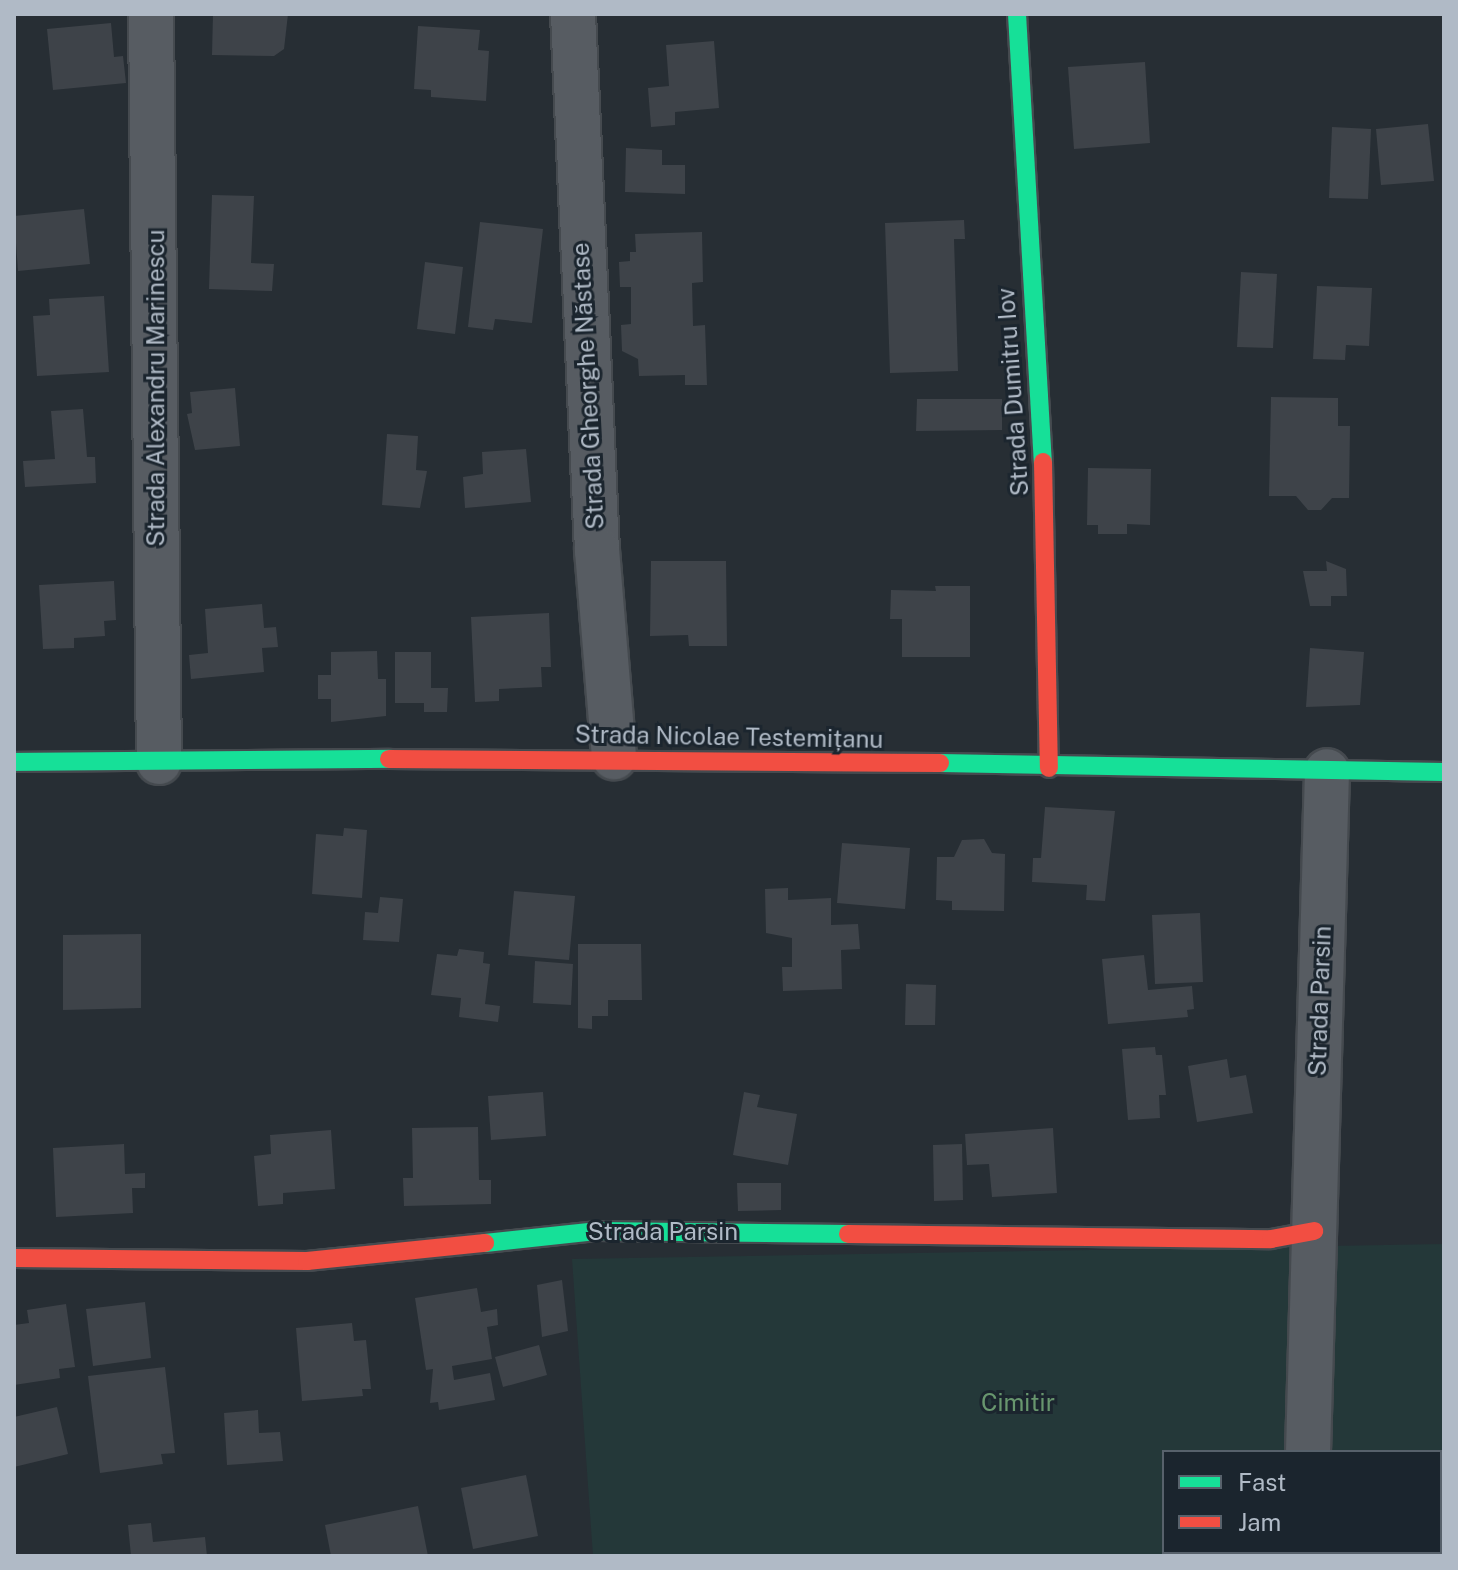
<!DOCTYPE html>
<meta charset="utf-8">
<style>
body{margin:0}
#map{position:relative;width:1458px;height:1570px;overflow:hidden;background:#272e34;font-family:"Public Sans",sans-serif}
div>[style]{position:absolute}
.green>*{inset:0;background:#243839}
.building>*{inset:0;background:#3e4349}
.roads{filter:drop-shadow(2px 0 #454a4f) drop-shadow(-2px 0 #454a4f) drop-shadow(0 2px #454a4f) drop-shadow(0 -2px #454a4f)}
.street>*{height:44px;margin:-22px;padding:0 22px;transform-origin:22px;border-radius:22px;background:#575c62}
.fast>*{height:18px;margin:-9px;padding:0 9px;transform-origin:9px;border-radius:9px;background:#16e098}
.jam>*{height:18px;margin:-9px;padding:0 9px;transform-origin:9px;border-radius:9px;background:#f24e42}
span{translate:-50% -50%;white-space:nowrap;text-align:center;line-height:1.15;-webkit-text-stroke:6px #1b252e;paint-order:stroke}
.street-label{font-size:24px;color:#b0bac6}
.park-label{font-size:24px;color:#68966e}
.frame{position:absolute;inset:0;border:16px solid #b0bac6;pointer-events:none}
.legend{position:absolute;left:1162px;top:1450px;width:280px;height:104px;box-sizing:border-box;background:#1b252e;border:2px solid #57616b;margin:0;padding:10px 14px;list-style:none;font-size:24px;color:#b0bac6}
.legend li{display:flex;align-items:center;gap:16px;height:40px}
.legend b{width:40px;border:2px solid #57616b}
</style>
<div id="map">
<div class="green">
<div style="clip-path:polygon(evenodd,1444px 1244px,1444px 1556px,593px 1556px,572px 1259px,1444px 1244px,1164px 1452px,1440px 1452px,1440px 1552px,1164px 1552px,1164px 1452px)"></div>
</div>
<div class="building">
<div style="clip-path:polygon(213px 14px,288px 14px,284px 49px,274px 56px,212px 55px)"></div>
<div style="clip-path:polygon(111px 23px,114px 57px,123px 56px,126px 83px,53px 90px,47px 29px)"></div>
<div style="clip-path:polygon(418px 26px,480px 30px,478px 50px,489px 51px,486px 101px,431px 97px,431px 90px,414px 89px)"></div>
<div style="clip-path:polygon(714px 41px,719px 108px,675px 112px,675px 125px,651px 127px,648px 88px,669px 86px,666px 45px)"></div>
<div style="clip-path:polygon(1145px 62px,1150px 143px,1074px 149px,1068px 67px)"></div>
<div style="clip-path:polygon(1428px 124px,1434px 181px,1381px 185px,1376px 129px)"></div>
<div style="clip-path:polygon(1332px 127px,1371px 129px,1368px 199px,1329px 198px)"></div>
<div style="clip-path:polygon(626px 148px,662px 150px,662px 165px,685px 165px,685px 194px,625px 192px)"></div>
<div style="clip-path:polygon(212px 195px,254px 196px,251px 263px,274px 264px,272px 291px,209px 289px)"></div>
<div style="clip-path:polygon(84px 209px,90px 264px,18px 271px,14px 216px)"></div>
<div style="clip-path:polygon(964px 220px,965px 239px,954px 239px,958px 371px,890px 373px,885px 223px)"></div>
<div style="clip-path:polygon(480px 222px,543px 229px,532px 323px,495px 319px,493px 330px,468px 327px)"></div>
<div style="clip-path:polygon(702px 232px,703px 282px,692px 283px,693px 326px,705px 325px,707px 385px,685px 385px,685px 375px,639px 376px,638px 359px,622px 351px,621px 325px,631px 324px,631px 287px,620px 287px,619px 262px,630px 261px,630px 252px,636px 252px,635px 234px)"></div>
<div style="clip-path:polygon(425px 262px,463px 267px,455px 334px,417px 329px)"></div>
<div style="clip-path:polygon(1241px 272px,1277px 274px,1273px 348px,1237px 347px)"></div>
<div style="clip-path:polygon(1317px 286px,1372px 288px,1369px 346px,1346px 345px,1345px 360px,1313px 359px)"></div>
<div style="clip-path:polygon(104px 296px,109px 372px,37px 376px,33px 316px,50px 315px,49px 299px)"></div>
<div style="clip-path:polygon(235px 388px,240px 446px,195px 450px,187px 414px,192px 413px,190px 392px)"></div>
<div style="clip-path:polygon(1271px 397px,1338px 398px,1338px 426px,1350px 426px,1349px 498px,1332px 498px,1321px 510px,1308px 510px,1296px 496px,1269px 496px)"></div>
<div style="clip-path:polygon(917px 399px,1002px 399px,1002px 430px,916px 431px)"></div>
<div style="clip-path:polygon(83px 409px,87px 457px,95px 457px,96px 483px,25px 487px,23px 461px,55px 459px,51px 411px)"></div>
<div style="clip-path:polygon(387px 434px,418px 436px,416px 470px,427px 471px,420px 508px,382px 505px)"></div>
<div style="clip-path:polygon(526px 449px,531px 502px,465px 508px,463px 477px,483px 474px,482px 452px)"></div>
<div style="clip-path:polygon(1088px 468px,1151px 469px,1150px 525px,1127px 524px,1127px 534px,1098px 534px,1098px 525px,1087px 525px)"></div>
<div style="clip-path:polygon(651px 561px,726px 561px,727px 646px,689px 646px,688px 635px,650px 636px)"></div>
<div style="clip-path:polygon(1326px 561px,1346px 569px,1347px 596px,1331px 596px,1331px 606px,1310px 606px,1303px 571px,1327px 571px)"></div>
<div style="clip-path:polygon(114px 581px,116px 620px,104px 621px,105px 636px,74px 638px,74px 648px,43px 649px,39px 585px)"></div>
<div style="clip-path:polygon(935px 586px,970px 586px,970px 657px,902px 657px,902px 619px,890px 619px,891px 590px,936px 591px)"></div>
<div style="clip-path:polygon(262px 604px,264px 628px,276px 627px,278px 647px,262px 648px,264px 672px,191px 679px,189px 655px,208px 653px,205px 609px)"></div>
<div style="clip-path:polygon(549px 613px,551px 667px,541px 667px,542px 687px,499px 689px,499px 701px,475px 702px,471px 617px)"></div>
<div style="clip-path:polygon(1310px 648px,1364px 652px,1360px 705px,1306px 707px)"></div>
<div style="clip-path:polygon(377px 651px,378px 679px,386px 679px,386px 716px,331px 722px,331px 699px,318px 699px,318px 675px,331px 675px,331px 652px)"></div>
<div style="clip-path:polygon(395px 652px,431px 652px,431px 688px,448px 688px,447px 712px,424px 712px,424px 703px,395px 703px)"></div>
<div style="clip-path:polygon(1045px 807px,1115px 811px,1105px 901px,1086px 900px,1087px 885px,1032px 882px,1033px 858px,1041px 858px)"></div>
<div style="clip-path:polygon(344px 828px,367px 830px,362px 898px,312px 894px,316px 834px,343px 836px)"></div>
<div style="clip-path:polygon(984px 839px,992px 853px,1005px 854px,1004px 911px,952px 910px,952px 901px,936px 900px,937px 857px,954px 857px,962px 840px)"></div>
<div style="clip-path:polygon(842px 843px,910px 848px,905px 909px,837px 903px)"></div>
<div style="clip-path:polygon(788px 888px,788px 900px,831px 898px,831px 925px,858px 924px,860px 949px,841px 950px,842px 989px,783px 991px,782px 967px,792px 967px,792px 938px,766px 933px,765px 889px)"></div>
<div style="clip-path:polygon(514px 891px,575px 896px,569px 960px,508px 955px)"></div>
<div style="clip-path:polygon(380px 897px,403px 899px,399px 942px,363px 940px,365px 912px,378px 913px)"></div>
<div style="clip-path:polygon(1200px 913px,1203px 982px,1155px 984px,1152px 915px)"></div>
<div style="clip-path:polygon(141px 934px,141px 1008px,63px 1010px,63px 935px)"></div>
<div style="clip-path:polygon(578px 944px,641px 944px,642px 1000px,608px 1000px,608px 1016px,592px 1016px,592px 1029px,578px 1028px)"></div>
<div style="clip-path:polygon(459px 949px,484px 952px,483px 963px,490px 964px,485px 1004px,500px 1006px,498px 1022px,459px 1017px,461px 998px,431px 995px,437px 954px,457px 956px)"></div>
<div style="clip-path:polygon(1144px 955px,1148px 990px,1192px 986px,1194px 1009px,1187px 1010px,1188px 1017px,1108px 1024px,1102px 959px)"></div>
<div style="clip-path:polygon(535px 961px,573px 964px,571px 1005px,533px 1003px)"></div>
<div style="clip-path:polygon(906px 984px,936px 985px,935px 1025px,905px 1025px)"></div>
<div style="clip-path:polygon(1155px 1047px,1156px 1055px,1162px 1055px,1166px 1095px,1159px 1095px,1160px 1118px,1128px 1120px,1122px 1049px)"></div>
<div style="clip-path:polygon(1227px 1059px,1230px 1078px,1246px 1075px,1253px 1113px,1197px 1122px,1188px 1066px)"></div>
<div style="clip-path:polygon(543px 1092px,546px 1136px,491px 1140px,488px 1096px)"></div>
<div style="clip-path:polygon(744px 1092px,760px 1095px,757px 1107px,797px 1114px,788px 1165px,733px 1155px)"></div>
<div style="clip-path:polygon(478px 1127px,479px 1180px,491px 1180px,491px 1204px,404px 1206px,403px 1178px,413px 1178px,412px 1128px)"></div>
<div style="clip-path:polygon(1053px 1128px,1057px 1193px,992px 1197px,989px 1164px,967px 1165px,965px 1134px)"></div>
<div style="clip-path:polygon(331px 1130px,335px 1189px,283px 1193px,283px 1204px,258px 1206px,254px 1156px,271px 1154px,270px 1135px)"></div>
<div style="clip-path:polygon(124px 1144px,125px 1174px,145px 1173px,145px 1188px,132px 1188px,133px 1213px,56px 1217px,53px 1148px)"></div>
<div style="clip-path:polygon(962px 1144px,963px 1200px,934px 1201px,933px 1145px)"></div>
<div style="clip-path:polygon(737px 1183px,781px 1183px,781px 1210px,738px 1211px)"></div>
<div style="clip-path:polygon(562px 1280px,568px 1331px,542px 1337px,537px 1285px)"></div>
<div style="clip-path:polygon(477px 1288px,481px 1312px,497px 1309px,498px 1325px,487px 1327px,492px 1359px,452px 1366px,454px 1380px,490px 1373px,495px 1400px,439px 1410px,438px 1402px,430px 1403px,433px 1369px,426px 1370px,415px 1298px)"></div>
<div style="clip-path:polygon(145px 1302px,151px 1358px,93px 1366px,86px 1309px)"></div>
<div style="clip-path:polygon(66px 1304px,75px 1367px,59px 1369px,60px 1378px,14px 1385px,14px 1325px,29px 1323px,27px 1310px)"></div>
<div style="clip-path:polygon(352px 1323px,354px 1341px,366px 1340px,371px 1389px,362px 1389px,363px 1396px,302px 1401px,296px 1328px)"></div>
<div style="clip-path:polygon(539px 1345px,547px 1375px,503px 1387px,495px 1357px)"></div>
<div style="clip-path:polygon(165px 1367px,175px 1453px,161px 1454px,163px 1464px,100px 1473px,88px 1376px)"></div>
<div style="clip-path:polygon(57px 1407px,68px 1454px,14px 1467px,14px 1417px)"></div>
<div style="clip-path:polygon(258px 1410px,259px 1433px,280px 1432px,283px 1461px,227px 1465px,224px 1413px)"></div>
<div style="clip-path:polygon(526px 1475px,538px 1536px,473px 1549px,461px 1488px)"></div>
<div style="clip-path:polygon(418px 1506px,428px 1556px,331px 1556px,325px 1525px)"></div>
<div style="clip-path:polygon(151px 1523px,153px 1542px,205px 1537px,207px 1556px,131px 1556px,128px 1525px)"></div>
</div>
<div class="roads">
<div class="street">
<div style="left:151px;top:14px;width:748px;rotate:89.39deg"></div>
<div style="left:573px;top:14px;width:537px;rotate:87.44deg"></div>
<div style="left:597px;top:550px;width:208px;rotate:85.3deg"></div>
<div style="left:1308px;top:1452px;width:681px;rotate:-88.4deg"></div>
<div style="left:1304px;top:1556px;width:4px;rotate:-90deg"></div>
</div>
<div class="fast">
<div style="left:1017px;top:14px;width:449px;rotate:86.7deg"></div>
<div style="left:14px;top:762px;width:375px;rotate:-0.5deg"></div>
<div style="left:940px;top:763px;width:504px;rotate:1.02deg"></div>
<div style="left:485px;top:1243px;width:114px;rotate:-6.1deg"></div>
<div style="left:598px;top:1231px;width:250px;rotate:0.7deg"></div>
</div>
<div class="jam">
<div style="left:1043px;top:462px;width:306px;rotate:88.9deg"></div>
<div style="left:389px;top:759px;width:551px;rotate:0.42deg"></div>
<div style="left:848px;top:1234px;width:423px;rotate:0.7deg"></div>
<div style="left:1271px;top:1239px;width:44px;rotate:-10.5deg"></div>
<div style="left:14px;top:1258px;width:293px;rotate:0.6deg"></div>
<div style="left:307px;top:1261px;width:179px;rotate:-5.8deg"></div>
</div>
</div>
<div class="street-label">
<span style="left:588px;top:386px;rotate:-93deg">Strada Gheorghe Năstase</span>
<span style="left:156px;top:388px;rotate:-90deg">Strada Alexandru Marinescu</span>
<span style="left:1013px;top:392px;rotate:-94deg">Strada Dumitru Iov</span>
<span style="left:729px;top:737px;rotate:1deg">Strada Nicolae Testemițanu</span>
<span style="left:1320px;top:1001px;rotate:-88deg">Strada Parsin</span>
<span style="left:663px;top:1232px">Strada Parsin</span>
</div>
<div class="park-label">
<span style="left:1018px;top:1403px">Cimitir</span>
</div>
<div class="frame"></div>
<ul class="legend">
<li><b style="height:10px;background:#16e098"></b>Fast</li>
<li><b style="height:10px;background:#f24e42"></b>Jam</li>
</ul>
</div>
